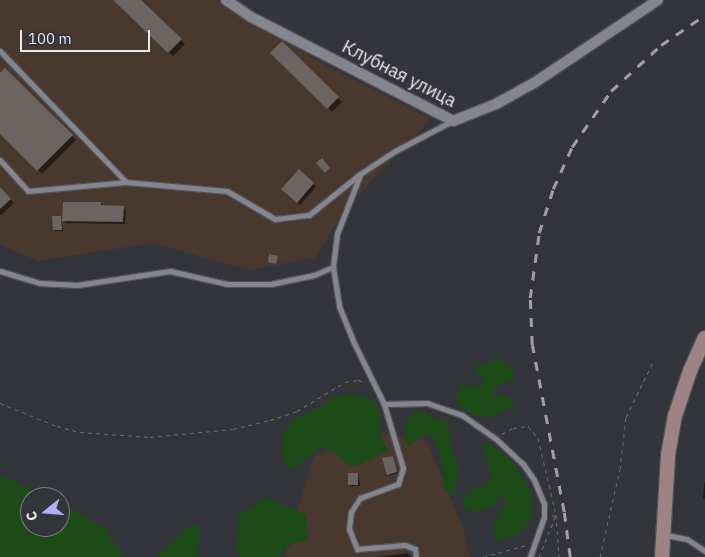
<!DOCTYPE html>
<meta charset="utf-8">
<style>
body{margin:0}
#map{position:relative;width:705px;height:557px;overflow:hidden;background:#34343b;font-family:"IBM Plex Sans",sans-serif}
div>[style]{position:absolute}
.industrial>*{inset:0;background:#49382d}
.green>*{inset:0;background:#1c4b17}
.shadow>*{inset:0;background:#0007}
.building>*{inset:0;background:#6d6462}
.path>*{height:1px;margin-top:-0.5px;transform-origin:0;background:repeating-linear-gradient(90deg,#6e6e74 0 4px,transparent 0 8px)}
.roads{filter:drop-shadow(1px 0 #515157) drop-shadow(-1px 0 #515157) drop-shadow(0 1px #515157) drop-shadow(0 -1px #515157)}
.service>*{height:5px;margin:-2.5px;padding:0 2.5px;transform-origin:2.5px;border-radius:2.5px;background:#85858d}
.minor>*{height:10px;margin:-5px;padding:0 5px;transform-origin:5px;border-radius:5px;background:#85858d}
.secondary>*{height:14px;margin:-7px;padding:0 7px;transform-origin:7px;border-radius:7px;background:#9e8384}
.rail>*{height:2.5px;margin-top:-1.25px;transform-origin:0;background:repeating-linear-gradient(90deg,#9f9fa4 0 9px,transparent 0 18px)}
span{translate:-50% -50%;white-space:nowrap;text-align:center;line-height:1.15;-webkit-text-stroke:4px #34343b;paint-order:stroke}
.street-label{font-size:18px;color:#e9e9ed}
.north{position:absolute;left:20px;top:487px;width:50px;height:50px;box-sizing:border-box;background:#34343b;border:1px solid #7c7c82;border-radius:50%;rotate:253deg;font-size:14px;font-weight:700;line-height:20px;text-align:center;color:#e9e9ed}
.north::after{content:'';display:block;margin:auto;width:18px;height:22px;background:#b5acf8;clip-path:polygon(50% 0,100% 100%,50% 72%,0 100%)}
.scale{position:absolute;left:20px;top:30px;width:130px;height:22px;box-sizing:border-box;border:2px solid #e9e9ed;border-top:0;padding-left:6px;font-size:15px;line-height:18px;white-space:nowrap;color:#e9e9ed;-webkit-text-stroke:4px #34343b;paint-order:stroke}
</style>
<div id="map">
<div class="industrial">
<div style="clip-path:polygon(0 0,217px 0,314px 59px,431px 119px,349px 205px,314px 258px,249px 270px,152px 243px,39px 261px,0 245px)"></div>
<div style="clip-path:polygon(382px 433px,427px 441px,464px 530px,469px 557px,284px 557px,314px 456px)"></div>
</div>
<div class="green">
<div style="clip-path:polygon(501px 359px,514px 370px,513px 380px,493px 387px,495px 396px,506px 395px,512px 399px,515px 407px,489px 417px,476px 417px,458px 404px,456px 394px,462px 385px,476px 388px,484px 382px,482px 376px,474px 371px,476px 366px)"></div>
<div style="clip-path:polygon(348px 394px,371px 398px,380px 413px,381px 438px,388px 451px,358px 465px,349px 466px,338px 455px,322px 446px,294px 468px,286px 466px,281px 449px,283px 434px,294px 419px,323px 406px,331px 398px)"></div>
<div style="clip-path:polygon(414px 410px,425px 412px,432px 419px,444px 419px,449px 426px,452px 451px,459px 466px,455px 496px,444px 489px,443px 467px,435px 438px,423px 435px,409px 446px,405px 443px,406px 422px)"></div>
<div style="clip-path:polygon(487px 442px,511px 459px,531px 492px,533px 515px,520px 533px,500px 541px,496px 539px,493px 526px,505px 501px,500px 493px,494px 507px,474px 511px,463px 509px,464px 500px,473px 488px,485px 486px,491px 478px,483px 444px)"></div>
<div style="clip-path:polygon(0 475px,49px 497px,30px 497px,30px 527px,60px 527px,60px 503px,105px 528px,124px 557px,0 557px)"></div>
<div style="clip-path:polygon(266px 497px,306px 515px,308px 537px,306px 542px,294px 542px,277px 557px,241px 557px,237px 553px,239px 516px)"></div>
<div style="clip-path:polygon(191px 525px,200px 525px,197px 557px,156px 557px)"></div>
</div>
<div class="shadow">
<div style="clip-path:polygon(121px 0,139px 0,185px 44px,173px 56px,118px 3px)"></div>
<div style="clip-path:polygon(282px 43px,342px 102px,332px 112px,272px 53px)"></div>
<div style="clip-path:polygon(5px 70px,76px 140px,42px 174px,0 132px,0 75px)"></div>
<div style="clip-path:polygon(299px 171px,316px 187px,300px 205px,283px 189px)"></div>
<div style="clip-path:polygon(0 189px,14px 203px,1px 215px,0 214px)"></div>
<div style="clip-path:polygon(101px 204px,104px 206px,123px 207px,126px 210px,125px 224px,66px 223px,64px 220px)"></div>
<div style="clip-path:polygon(61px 217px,63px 231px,56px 231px,54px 230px)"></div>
<div style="clip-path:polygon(392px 457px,398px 473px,389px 476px,388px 474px)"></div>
<div style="clip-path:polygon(358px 474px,360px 486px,351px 486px,349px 485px)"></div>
<div style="clip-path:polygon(704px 483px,705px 483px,705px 499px,703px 498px)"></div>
<div style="clip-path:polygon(408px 553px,411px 557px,376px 557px)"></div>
</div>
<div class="building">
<div style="clip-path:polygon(113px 0,141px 0,182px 39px,168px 53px)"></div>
<div style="clip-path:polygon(282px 41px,339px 97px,327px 109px,270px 53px)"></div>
<div style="clip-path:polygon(5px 68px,73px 135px,37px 171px,0 134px,0 73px)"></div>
<div style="clip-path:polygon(322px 158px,330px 168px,325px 173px,316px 163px)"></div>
<div style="clip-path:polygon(299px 169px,314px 183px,297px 203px,281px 189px)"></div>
<div style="clip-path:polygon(0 187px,11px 199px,0 209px)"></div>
<div style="clip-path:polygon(63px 202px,101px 202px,101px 205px,124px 206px,123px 222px,62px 221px)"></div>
<div style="clip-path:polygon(52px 216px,61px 216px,62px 230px,53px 230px)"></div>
<div style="clip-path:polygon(269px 254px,278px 256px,276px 264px,268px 262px)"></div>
<div style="clip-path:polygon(393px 456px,397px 472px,387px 475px,382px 458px)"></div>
<div style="clip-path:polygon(348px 473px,358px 473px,358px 485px,348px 485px)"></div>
</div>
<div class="path">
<div style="left:0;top:403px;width:61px;rotate:22deg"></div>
<div style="left:57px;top:426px;width:24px;rotate:15deg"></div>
<div style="left:80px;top:432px;width:70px;rotate:4.1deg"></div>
<div style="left:150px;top:437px;width:83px;rotate:-5.5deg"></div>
<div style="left:233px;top:429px;width:38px;rotate:-14deg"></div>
<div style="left:270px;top:420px;width:28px;rotate:-18deg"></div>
<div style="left:297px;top:411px;width:56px;rotate:-31.1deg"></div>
<div style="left:345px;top:382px;width:13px;rotate:-9deg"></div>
<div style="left:358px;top:380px;width:7px;rotate:16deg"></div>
<div style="left:502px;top:434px;width:13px;rotate:-29deg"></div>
<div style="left:513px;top:428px;width:15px;rotate:-8deg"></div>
<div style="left:528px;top:426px;width:16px;rotate:50deg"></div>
<div style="left:538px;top:438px;width:79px;rotate:76.8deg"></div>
<div style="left:556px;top:515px;width:42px;rotate:85.9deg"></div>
<div style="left:483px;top:557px;width:45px;rotate:-15.6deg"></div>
<div style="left:539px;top:557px;width:45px;rotate:-68deg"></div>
<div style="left:556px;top:515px;width:4px;rotate:166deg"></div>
<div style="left:558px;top:557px;width:50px"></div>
<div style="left:600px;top:557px;width:90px;rotate:-77.2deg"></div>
<div style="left:620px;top:469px;width:52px;rotate:-83.4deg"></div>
<div style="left:626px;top:417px;width:64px;rotate:-63.8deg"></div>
</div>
<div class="roads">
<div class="service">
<div style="left:0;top:51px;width:182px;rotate:46.1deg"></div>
<div style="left:0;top:160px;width:42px;rotate:47.9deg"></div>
<div style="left:28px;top:191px;width:98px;rotate:-5.2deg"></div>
<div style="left:126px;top:182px;width:101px;rotate:5.1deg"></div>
<div style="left:227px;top:191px;width:56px;rotate:30.3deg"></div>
<div style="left:275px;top:219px;width:34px;rotate:-7deg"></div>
<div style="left:309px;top:215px;width:65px;rotate:-38.8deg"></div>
<div style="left:360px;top:174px;width:42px;rotate:-33.3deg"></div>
<div style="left:395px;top:151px;width:64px;rotate:-27.8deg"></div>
<div style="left:360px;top:175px;width:63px;rotate:111.3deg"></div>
<div style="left:337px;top:234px;width:33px;rotate:97deg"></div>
<div style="left:333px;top:267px;width:39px;rotate:81deg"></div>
<div style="left:339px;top:306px;width:38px;rotate:68deg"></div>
<div style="left:353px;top:341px;width:70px;rotate:63.8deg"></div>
<div style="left:384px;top:404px;width:67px;rotate:73.5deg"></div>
<div style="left:403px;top:468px;width:17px;rotate:107deg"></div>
<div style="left:398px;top:484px;width:40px;rotate:159.8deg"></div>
<div style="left:360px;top:498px;width:17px;rotate:123deg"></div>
<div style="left:351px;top:512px;width:17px;rotate:97deg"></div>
<div style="left:349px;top:529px;width:22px;rotate:68deg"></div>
<div style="left:357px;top:549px;width:48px;rotate:-4.8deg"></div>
<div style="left:405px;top:545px;width:11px;rotate:22deg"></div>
<div style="left:415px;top:549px;width:8px;rotate:83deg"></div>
<div style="left:0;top:271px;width:42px;rotate:16.7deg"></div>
<div style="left:40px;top:283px;width:37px;rotate:3deg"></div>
<div style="left:77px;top:285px;width:94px;rotate:-8.6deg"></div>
<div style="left:170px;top:271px;width:58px;rotate:12.8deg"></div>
<div style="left:227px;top:284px;width:44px"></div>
<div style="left:271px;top:284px;width:44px;rotate:-11.8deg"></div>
<div style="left:314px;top:275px;width:21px;rotate:-23deg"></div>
<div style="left:384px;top:404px;width:43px;rotate:-1.3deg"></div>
<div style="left:427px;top:403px;width:37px;rotate:19deg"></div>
<div style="left:462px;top:415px;width:42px;rotate:35.2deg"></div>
<div style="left:496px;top:439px;width:37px;rotate:43deg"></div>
<div style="left:523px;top:464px;width:19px;rotate:55deg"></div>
<div style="left:534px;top:480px;width:26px;rotate:67deg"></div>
<div style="left:544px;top:504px;width:13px;rotate:90deg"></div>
<div style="left:544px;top:517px;width:42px;rotate:109.3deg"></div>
<div style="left:666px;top:535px;width:21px;rotate:11deg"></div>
<div style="left:687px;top:539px;width:22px;rotate:34deg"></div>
</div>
<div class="minor">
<div style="left:226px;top:0;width:30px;rotate:34deg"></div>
<div style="left:251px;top:17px;width:227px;rotate:27.2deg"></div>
<div style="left:453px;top:121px;width:46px;rotate:-21.6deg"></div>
<div style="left:496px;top:104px;width:43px;rotate:-28.9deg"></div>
<div style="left:534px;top:83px;width:149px;rotate:-33.8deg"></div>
</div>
<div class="secondary">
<div style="left:662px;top:557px;width:102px;rotate:-86.6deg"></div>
<div style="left:668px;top:455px;width:40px;rotate:-80deg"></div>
<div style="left:675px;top:416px;width:47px;rotate:-71.6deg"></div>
<div style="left:690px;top:371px;width:36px;rotate:-66deg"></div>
</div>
</div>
<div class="rail">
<div style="left:570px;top:557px;width:45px;rotate:-97.6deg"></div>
<div style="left:564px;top:512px;width:170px;rotate:-100.8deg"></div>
<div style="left:532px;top:345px;width:47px;rotate:-92.4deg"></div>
<div style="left:530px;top:298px;width:66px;rotate:-82.1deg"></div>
<div style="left:539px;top:233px;width:46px;rotate:-72.3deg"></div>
<div style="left:553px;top:189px;width:46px;rotate:-65.7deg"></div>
<div style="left:572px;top:147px;width:68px;rotate:-55.1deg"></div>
<div style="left:611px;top:91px;width:68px;rotate:-42.6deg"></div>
<div style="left:661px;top:45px;width:53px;rotate:-34.3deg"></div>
</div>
<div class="street-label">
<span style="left:399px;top:74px;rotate:27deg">Клубная улица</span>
</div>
<div class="north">С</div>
<div class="scale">100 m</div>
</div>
